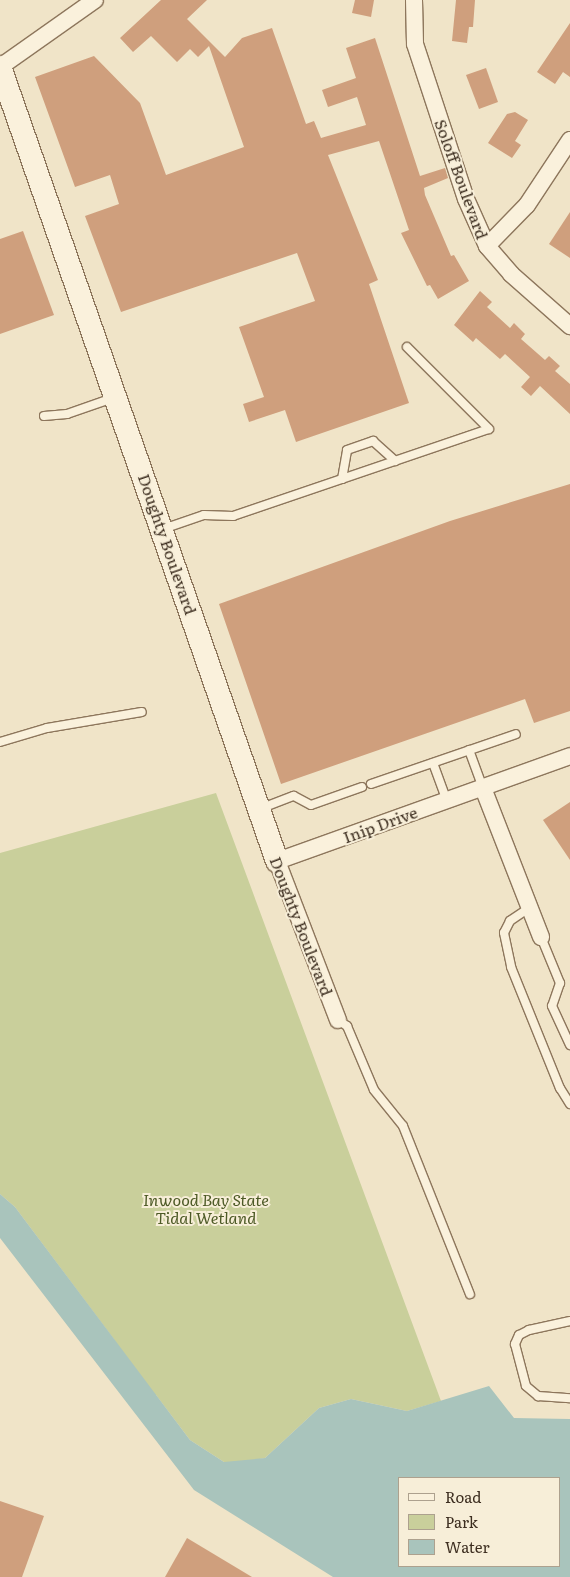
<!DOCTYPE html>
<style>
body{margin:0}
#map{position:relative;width:570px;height:1577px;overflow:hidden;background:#f0e4c8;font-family:Literata,serif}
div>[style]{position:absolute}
.green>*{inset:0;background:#c9cf9b}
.water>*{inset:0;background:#a9c4bc}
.building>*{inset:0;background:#cf9f7d}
.roads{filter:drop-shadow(1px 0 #8d765c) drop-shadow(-1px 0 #8d765c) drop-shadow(0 1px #8d765c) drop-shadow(0 -1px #8d765c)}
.lane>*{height:8px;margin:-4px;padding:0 4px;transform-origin:4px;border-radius:4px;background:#faf1dc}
.street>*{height:16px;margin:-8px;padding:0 8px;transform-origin:8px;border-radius:8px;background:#faf1dc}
.secondary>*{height:22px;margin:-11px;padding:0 11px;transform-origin:11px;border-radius:11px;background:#faf1dc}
span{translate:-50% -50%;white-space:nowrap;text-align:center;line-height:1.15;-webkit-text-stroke:4px #f7eed8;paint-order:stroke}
.street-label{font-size:16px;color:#3d2e20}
.park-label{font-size:16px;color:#4d5a26;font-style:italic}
.legend{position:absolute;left:398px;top:1477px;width:162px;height:90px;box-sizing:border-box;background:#f7eed8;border:1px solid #ada18e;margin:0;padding:6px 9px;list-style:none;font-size:15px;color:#3d2e20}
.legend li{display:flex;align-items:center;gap:10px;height:25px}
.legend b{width:25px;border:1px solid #ada18e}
</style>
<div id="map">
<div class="green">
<div style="clip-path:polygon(216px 793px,441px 1401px,407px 1411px,351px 1399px,319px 1408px,265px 1458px,244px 1462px,224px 1462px,190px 1440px,156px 1395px,152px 1397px,113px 1338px,15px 1207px,0 1194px,0 853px)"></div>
</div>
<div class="water">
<div style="clip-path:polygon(evenodd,0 1194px,15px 1207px,190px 1440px,224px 1462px,265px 1458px,319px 1408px,351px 1399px,407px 1411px,489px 1386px,514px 1418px,570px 1419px,570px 1577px,333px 1577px,194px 1490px,0 1238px,0 1194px,559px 1478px,559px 1566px,399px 1566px,399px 1478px,559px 1478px)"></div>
</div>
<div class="building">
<div style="clip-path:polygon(161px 0,207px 0,187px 19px,225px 57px,242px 38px,272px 28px,306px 124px,314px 121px,321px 138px,366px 125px,357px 97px,328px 107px,322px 90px,356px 78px,346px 48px,375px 38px,420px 176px,445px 168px,448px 178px,424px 188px,425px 195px,451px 256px,454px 255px,469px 281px,438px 299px,430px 285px,427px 286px,401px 233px,409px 230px,379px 141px,328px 155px,378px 280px,369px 284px,409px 403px,296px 442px,285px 410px,249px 422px,243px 404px,264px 397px,239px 327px,315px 301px,297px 253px,121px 312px,85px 216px,119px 204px,110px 175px,75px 187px,35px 77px,94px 56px,140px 103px,166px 175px,244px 147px,209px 46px,198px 57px,190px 49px,177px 62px,151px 36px,133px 52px,120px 38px)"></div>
<div style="clip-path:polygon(355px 0,374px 0,371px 17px,352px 13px)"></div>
<div style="clip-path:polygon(456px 0,475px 0,473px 27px,469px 27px,467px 43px,452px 41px)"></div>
<div style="clip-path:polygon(570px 23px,570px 77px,563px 72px,555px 84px,537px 72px)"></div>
<div style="clip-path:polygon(486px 68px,498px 102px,479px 109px,466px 75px)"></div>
<div style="clip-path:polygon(515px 112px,528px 120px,515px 141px,521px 145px,512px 158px,488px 143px,507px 114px)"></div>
<div style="clip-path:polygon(570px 212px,570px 258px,549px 244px)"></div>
<div style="clip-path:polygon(23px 231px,54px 315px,0 334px,0 239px)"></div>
<div style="clip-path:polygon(480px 291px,492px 302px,487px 307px,510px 328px,514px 323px,525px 334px,521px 339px,545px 360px,549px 356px,560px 366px,555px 371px,570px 384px,570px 414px,540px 386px,531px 396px,521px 387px,530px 377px,505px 354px,500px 359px,476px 338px,473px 342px,454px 325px)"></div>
<div style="clip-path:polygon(570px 484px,570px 711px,534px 723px,525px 699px,281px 784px,219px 604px,450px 521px)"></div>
<div style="clip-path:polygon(570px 802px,570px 860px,543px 820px)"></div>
<div style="clip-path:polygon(0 1501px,44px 1516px,22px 1577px,0 1577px)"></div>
<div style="clip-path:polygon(187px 1538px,252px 1577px,165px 1577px)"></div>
</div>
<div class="roads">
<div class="lane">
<div style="left:44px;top:416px;width:23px;rotate:-5deg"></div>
<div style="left:67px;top:414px;width:49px;rotate:-19.2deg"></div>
<div style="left:342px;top:479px;width:29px;rotate:-80deg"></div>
<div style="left:347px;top:450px;width:28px;rotate:-19deg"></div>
<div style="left:373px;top:441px;width:30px;rotate:42deg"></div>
<div style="left:163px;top:529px;width:43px;rotate:-18.9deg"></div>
<div style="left:204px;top:515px;width:29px;rotate:2deg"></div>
<div style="left:233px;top:516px;width:270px;rotate:-18.8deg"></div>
<div style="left:489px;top:429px;width:116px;rotate:-135deg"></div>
<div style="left:0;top:742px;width:49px;rotate:-16.6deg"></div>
<div style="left:47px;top:728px;width:96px;rotate:-9.6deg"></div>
<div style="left:469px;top:750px;width:40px;rotate:69.8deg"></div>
<div style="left:433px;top:763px;width:40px;rotate:69.8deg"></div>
<div style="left:371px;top:784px;width:153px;rotate:-19deg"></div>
<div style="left:262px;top:808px;width:34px;rotate:-21deg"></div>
<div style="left:294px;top:796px;width:19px;rotate:28deg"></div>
<div style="left:311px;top:805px;width:54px;rotate:-19.4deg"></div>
<div style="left:529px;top:908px;width:23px;rotate:146deg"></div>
<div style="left:510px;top:921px;width:13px;rotate:117deg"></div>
<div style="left:504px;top:933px;width:35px;rotate:78deg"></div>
<div style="left:511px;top:967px;width:131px;rotate:68deg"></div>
<div style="left:560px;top:1088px;width:19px;rotate:58deg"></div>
<div style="left:541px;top:937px;width:50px;rotate:67.6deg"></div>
<div style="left:560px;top:983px;width:24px;rotate:109deg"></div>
<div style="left:552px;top:1006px;width:43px;rotate:65.2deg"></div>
<div style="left:338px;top:1020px;width:11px;rotate:34deg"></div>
<div style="left:347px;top:1026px;width:69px;rotate:67.1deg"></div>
<div style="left:374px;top:1090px;width:46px;rotate:51.1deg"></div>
<div style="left:403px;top:1126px;width:181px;rotate:68.3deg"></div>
<div style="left:570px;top:1321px;width:42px;rotate:167.6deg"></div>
<div style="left:529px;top:1330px;width:11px;rotate:153deg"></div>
<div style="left:519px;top:1335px;width:10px;rotate:114deg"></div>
<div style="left:515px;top:1344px;width:43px;rotate:75.3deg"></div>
<div style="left:526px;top:1386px;width:16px;rotate:40deg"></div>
<div style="left:538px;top:1396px;width:32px;rotate:4deg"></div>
</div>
<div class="street">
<div style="left:414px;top:0;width:44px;rotate:88.7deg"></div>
<div style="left:415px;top:44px;width:163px;rotate:71.8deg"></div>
<div style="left:466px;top:199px;width:51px;rotate:65.9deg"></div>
<div style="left:487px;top:246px;width:37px;rotate:49deg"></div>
<div style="left:511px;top:274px;width:79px;rotate:41.4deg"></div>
<div style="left:0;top:67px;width:116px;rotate:-35.2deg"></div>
<div style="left:487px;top:246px;width:57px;rotate:-45.7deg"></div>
<div style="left:527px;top:205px;width:78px;rotate:-56.5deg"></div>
<div style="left:483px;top:788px;width:160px;rotate:68.7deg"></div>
<div style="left:338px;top:1020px;width:170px;rotate:-111deg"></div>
<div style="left:277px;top:861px;width:311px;rotate:-19.7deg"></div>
</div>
<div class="secondary">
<div style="left:0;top:67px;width:841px;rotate:70.77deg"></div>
</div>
</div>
<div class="street-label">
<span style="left:462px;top:179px;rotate:70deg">Soloff Boulevard</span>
<span style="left:168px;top:544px;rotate:71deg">Doughty Boulevard</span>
<span style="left:380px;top:824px;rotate:-20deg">Inip Drive</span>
<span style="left:302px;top:926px;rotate:69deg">Doughty Boulevard</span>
</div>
<div class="park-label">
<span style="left:206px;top:1208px">Inwood Bay State<br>Tidal Wetland</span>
</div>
<ul class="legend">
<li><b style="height:6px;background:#faf1dc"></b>Road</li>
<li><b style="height:14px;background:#c9cf9b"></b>Park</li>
<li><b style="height:14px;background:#a9c4bc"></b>Water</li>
</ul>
</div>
